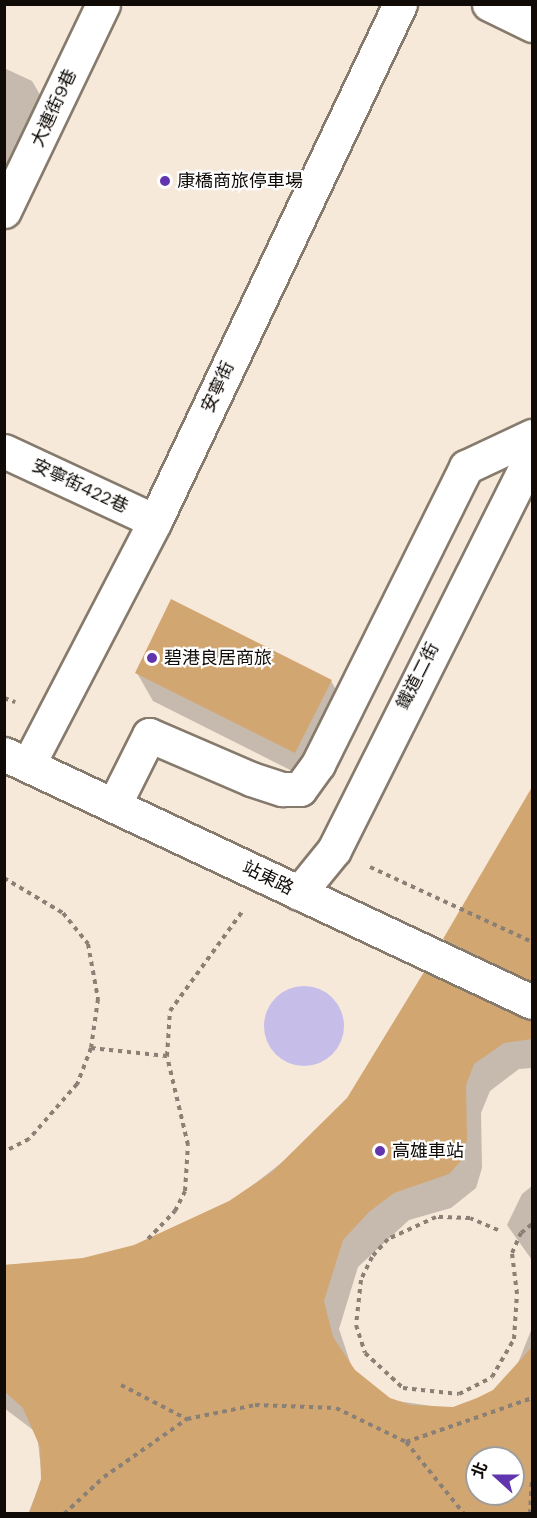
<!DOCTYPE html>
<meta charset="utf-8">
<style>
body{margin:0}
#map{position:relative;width:537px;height:1518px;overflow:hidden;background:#f7e9d9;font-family:"DM Sans","Noto Sans TC",sans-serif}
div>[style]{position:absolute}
.green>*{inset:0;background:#c6bde9}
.round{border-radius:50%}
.shadow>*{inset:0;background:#0003}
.building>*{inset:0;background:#d2a671}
.path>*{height:4px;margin-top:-2px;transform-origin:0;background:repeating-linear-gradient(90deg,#8a8076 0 4.5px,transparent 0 9px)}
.roads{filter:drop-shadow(2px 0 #867a6c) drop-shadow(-2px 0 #867a6c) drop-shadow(0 2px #867a6c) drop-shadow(0 -2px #867a6c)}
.minor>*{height:33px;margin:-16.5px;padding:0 16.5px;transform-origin:16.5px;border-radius:16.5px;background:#fff}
.major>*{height:33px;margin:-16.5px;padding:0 16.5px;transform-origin:16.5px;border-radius:16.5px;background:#fff}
.path-bridge>*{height:4px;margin-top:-2px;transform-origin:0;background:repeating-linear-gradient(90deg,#8a8076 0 4.5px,transparent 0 9px)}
.dots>*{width:16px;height:16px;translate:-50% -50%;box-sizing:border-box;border:3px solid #fff;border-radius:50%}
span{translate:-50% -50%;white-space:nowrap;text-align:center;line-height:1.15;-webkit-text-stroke:4.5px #fff;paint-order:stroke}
.street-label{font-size:18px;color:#100b07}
.poi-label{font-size:18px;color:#100b07}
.left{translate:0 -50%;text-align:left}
.frame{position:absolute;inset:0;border:6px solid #100b07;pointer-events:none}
.north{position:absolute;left:465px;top:1446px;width:60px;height:60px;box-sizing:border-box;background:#fff;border:2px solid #9f9d9c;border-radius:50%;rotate:291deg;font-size:16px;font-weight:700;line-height:24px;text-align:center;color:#100b07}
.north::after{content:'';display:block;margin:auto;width:21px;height:27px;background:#6035ad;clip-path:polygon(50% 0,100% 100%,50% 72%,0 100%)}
</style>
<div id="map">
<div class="green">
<div class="round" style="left:264px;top:986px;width:80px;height:80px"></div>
</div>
<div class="shadow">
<div style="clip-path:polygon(4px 68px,32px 81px,49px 110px,4px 190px)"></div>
<div style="clip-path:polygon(137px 673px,331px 681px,348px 710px,312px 781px,153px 701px)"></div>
<div style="clip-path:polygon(532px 790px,532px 1000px,460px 967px,445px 939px)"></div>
<div style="clip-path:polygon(evenodd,524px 1020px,532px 1020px,532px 1068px,519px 1069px,490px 1091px,481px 1113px,482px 1168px,476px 1188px,451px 1208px,409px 1220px,358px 1267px,339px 1329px,352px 1368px,390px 1400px,453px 1409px,494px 1391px,516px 1368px,532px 1328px,532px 1514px,28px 1514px,42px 1479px,37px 1433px,4px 1408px,4px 1265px,83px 1259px,134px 1246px,230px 1203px,313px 1138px,524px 1020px,477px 1458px,513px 1458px,513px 1494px,477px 1494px,477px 1458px)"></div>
<div style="clip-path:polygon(532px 1186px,532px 1260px,507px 1225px,522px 1194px)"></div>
</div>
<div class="building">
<div style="clip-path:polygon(171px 599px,332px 680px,295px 753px,135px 673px)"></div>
<div style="clip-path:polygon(532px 787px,532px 982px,443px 939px)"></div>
<div style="clip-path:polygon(evenodd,424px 972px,532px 1021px,532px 1039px,504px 1043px,474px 1064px,466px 1085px,467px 1140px,461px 1161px,449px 1174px,394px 1193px,369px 1212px,343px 1240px,324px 1301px,333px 1337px,355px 1370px,390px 1398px,411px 1405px,453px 1407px,477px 1398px,493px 1390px,532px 1347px,532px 1514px,29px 1514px,41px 1479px,40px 1447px,23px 1408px,4px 1391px,4px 1265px,83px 1258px,134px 1245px,229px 1201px,272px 1172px,347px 1098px,424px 972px,477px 1458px,513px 1458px,513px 1494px,477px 1494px,477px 1458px)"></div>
</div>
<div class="path">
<div style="left:4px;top:698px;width:12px;rotate:20deg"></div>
<div style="left:370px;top:867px;width:179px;rotate:24.8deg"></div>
<div style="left:4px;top:878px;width:69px;rotate:30.7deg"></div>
<div style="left:63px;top:913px;width:40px;rotate:51deg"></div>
<div style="left:88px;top:944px;width:56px;rotate:79.7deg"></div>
<div style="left:98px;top:999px;width:49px;rotate:98.1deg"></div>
<div style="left:91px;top:1048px;width:39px;rotate:111deg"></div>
<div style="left:77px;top:1084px;width:73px;rotate:131.1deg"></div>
<div style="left:29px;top:1139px;width:28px;rotate:153deg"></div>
<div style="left:91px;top:1048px;width:76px;rotate:6deg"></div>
<div style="left:148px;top:1239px;width:39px;rotate:-46deg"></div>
<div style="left:175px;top:1211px;width:22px;rotate:-63deg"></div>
<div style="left:185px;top:1191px;width:46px;rotate:-86.3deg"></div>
<div style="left:188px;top:1145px;width:91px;rotate:-103.3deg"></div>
<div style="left:167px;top:1056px;width:45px;rotate:-86.2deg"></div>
<div style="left:170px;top:1011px;width:122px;rotate:-54deg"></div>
<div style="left:121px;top:1385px;width:74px;rotate:27.3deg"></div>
<div style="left:406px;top:1442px;width:133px;rotate:-19.2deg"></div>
</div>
<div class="roads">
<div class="minor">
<div style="left:489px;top:4px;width:48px;rotate:26deg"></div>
<div style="left:4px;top:211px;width:229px;rotate:-64.4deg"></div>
<div style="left:4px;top:451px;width:166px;rotate:24.9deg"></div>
<div style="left:28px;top:765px;width:275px;rotate:-62.5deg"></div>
<div style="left:155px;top:521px;width:572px;rotate:-64.64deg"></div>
<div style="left:115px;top:803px;width:76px;rotate:-63.4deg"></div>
<div style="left:149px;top:735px;width:111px;rotate:23.3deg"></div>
<div style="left:251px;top:779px;width:33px;rotate:18deg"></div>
<div style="left:282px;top:789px;width:18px"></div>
<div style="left:300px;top:789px;width:31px;rotate:-54deg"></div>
<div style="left:318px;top:764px;width:332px;rotate:-63.5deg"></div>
<div style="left:466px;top:467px;width:73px;rotate:-25.2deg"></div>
<div style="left:299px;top:893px;width:55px;rotate:-50.9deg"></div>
<div style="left:334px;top:850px;width:442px;rotate:-63.4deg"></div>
</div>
<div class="major">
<div style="left:4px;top:754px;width:583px;rotate:25.16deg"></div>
</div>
</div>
<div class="path-bridge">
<div style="left:498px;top:1230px;width:30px;rotate:-157deg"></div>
<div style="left:470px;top:1218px;width:34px;rotate:-178deg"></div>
<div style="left:436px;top:1217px;width:53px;rotate:155.4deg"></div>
<div style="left:388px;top:1239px;width:24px;rotate:132deg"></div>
<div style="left:372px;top:1257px;width:25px;rotate:116deg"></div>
<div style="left:361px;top:1280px;width:45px;rotate:96.3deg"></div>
<div style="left:356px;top:1325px;width:29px;rotate:72deg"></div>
<div style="left:365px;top:1353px;width:52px;rotate:42.6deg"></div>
<div style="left:403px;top:1388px;width:56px;rotate:6.1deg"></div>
<div style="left:459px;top:1394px;width:37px;rotate:-27deg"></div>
<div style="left:492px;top:1377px;width:44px;rotate:-59.9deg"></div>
<div style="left:514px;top:1339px;width:45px;rotate:-86.2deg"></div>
<div style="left:517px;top:1294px;width:41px;rotate:-97deg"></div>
<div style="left:512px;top:1253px;width:22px;rotate:-66deg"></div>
<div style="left:521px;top:1233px;width:14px;rotate:-39deg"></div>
<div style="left:64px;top:1514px;width:54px;rotate:-42.8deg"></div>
<div style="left:104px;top:1477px;width:101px;rotate:-34.9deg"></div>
<div style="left:187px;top:1419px;width:69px;rotate:-11.6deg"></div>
<div style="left:255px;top:1405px;width:81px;rotate:2.1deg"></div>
<div style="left:336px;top:1408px;width:78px;rotate:25.9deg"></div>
<div style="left:406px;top:1442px;width:92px;rotate:51.1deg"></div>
<div style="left:530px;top:1514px;width:35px;rotate:-87deg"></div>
</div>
<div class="dots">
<div style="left:165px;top:181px;background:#6035ad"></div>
<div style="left:152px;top:658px;background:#6035ad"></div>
<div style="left:380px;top:1151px;background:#6035ad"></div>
</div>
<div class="street-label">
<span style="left:54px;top:108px;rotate:-65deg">大連街9巷</span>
<span style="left:218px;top:387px;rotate:-65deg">安寧街</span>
<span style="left:80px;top:486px;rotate:25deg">安寧街422巷</span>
<span style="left:418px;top:676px;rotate:-63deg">鐵道二街</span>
<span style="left:268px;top:878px;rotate:26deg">站東路</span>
</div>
<div class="poi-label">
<span class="left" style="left:177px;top:181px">康橋商旅停車場</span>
<span class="left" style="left:164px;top:658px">碧港良居商旅</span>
<span class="left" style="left:392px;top:1151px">高雄車站</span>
</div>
<div class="frame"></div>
<div class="north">北</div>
</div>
